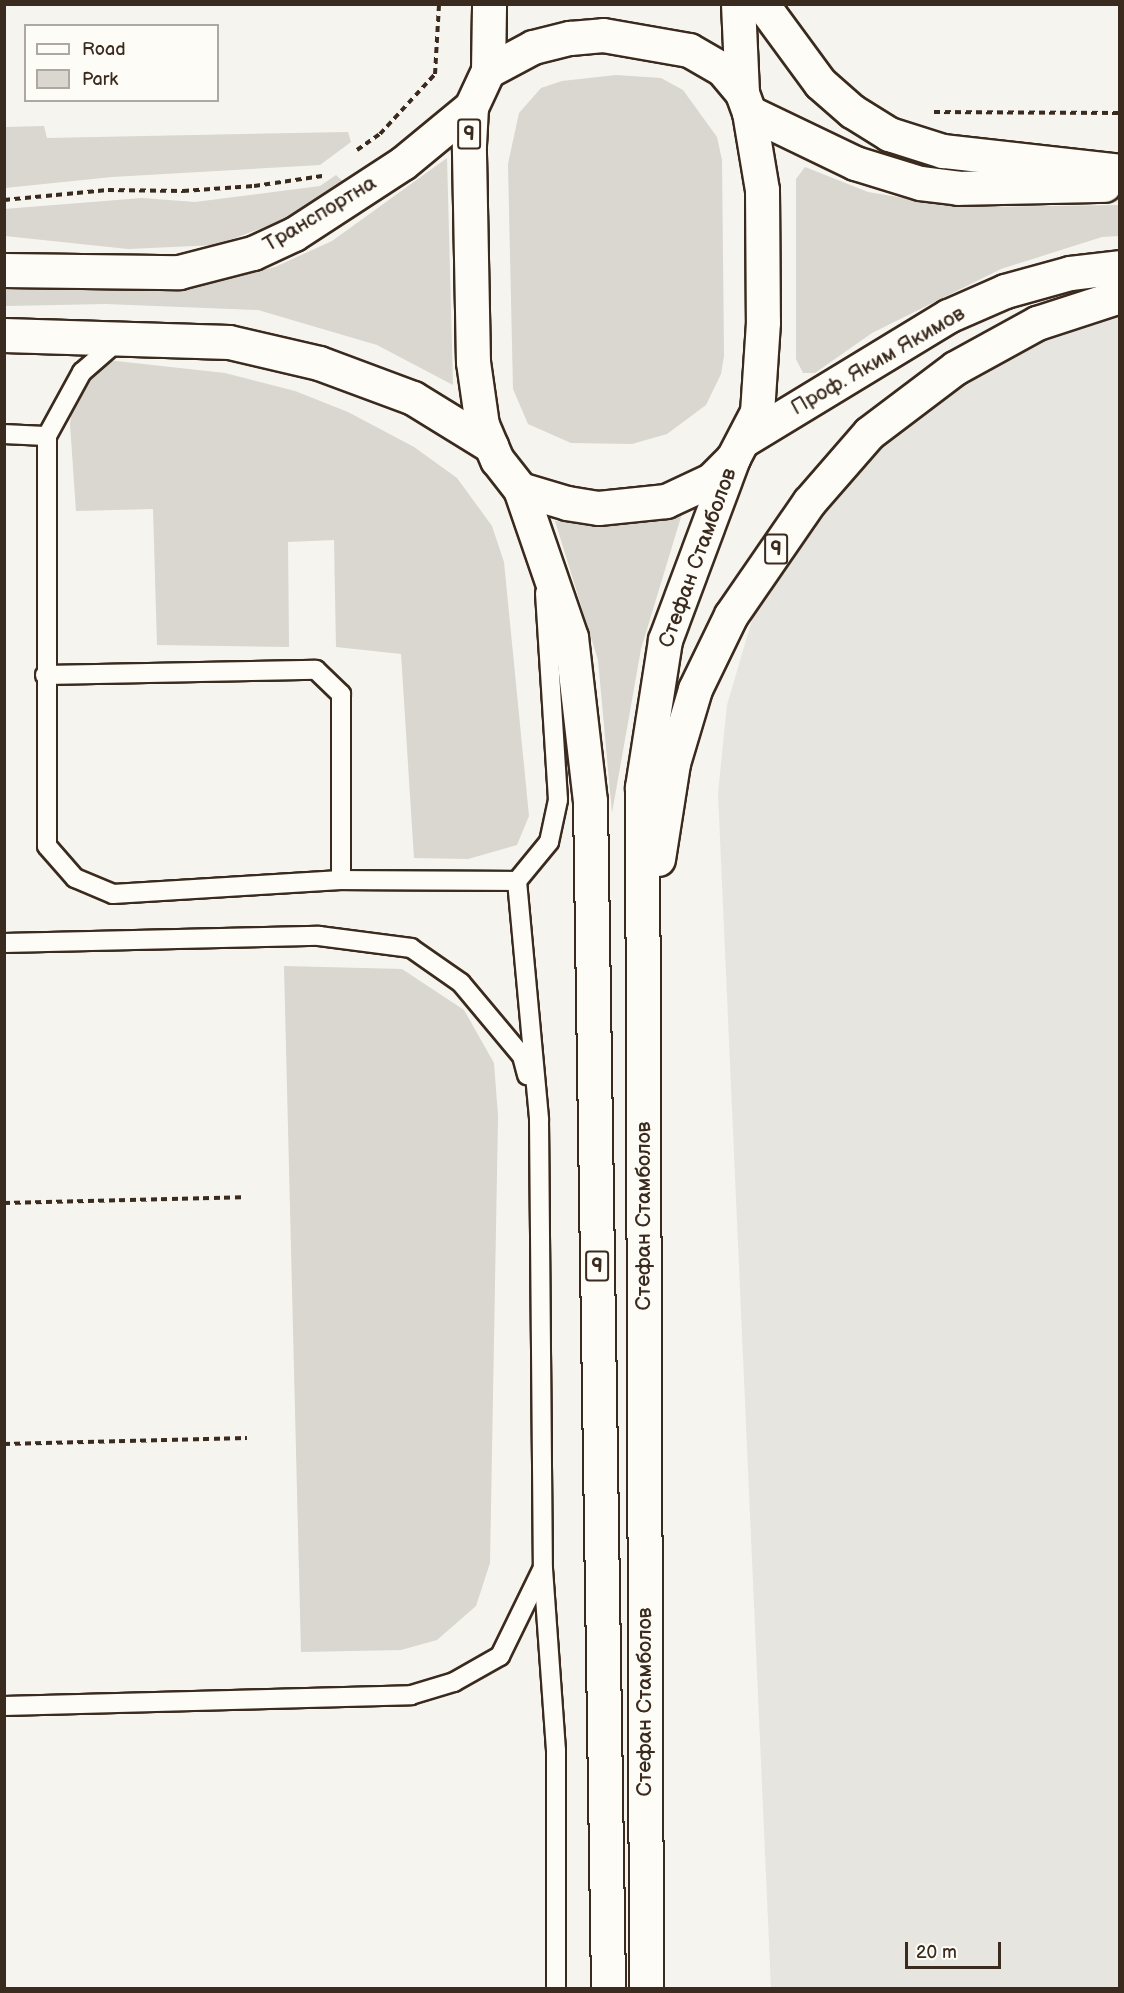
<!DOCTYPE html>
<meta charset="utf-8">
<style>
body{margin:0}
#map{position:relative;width:1124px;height:1993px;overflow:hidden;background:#f5f4ee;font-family:"Balsamiq Sans",sans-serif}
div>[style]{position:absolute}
.built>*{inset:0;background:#e7e5df}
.green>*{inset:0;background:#dad6d0}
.path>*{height:4px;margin-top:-2px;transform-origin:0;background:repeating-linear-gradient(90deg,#3b2a1e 0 6px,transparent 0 10.5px)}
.roads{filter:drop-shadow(2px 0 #3b2a1e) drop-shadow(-2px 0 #3b2a1e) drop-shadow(0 2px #3b2a1e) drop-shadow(0 -2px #3b2a1e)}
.service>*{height:18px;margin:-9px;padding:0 9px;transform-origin:9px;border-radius:9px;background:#fdfcf7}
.primary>*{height:33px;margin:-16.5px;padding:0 16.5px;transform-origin:16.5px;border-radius:16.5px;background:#fdfcf7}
.trunk>*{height:33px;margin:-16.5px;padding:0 16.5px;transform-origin:16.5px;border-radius:16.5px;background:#fdfcf7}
span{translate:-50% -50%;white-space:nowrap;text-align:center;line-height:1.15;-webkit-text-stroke:4.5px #fdfcf7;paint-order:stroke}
.shield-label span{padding:2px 4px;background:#fdfcf7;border:2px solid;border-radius:4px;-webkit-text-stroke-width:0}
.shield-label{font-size:20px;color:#3b2a1e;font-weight:700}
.street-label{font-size:21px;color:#3b2a1e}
.frame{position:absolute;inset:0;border:6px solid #3b2a1e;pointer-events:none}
.legend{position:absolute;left:24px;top:24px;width:195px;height:78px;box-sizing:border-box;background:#fdfcf7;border:2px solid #afa8a0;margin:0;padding:8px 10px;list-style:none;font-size:18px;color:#3b2a1e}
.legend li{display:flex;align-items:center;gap:12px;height:30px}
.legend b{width:30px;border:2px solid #afa8a0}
.scale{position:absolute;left:905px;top:1942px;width:96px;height:27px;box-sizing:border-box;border:3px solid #3b2a1e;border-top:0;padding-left:8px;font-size:18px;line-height:21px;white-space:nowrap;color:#3b2a1e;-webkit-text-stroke:4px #fdfcf7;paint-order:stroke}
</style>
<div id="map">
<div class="built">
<div style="clip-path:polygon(1119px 312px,1119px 1988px,771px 1988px,718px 793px,727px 705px,752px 620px,790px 541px,907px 409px,1061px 325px)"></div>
</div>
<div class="green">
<div style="clip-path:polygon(616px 75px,661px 78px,683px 90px,717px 137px,722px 160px,724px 356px,721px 374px,706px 405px,667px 434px,632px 444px,571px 443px,528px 424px,513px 389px,508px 164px,519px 113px,541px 88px,562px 81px)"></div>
<div style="clip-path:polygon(44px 126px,47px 138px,348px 132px,351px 142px,320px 165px,112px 177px,5px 188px,5px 127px)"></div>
<div style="clip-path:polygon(447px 158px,453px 385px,377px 345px,258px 310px,106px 304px,5px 306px,4px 288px,212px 282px,275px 267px,332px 241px)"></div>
<div style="clip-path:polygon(805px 167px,868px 192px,910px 199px,991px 207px,1119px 205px,1119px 236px,1102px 237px,1001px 269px,872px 333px,815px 373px,803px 373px,796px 359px,796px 179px)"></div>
<div style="clip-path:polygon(336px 175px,348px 186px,303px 213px,216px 245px,128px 249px,5px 236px,4px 209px,142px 198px,195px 202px,320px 186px)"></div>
<div style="clip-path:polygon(107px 360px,225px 373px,295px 391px,348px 412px,414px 447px,457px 478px,492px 526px,504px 562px,529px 816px,517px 845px,468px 859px,414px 858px,401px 654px,336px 647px,334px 540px,288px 542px,289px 647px,157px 645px,153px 509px,76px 511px,70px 424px,74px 396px,93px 367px)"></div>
<div style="clip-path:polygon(684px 507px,641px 649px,612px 813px,598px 660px,555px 521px,624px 525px)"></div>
<div style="clip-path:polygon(284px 966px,402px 969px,464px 1010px,494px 1063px,498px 1116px,490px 1563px,476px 1606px,437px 1640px,401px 1650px,301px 1652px)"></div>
</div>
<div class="path">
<div style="left:934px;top:112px;width:186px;rotate:0.3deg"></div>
<div style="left:357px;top:150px;width:28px;rotate:-35deg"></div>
<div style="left:380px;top:134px;width:81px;rotate:-47.5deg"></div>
<div style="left:435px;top:74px;width:70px;rotate:-86.7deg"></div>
<div style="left:4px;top:200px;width:104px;rotate:-5.5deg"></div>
<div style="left:108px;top:190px;width:75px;rotate:0.8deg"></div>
<div style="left:183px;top:191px;width:71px;rotate:-4deg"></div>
<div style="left:254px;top:186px;width:69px;rotate:-8.4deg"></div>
<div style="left:4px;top:1203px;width:239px;rotate:-1.4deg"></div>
<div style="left:4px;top:1444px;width:243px;rotate:-1.4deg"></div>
</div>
<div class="roads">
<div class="service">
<div style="left:119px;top:340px;width:49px;rotate:139.1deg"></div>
<div style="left:82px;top:372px;width:73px;rotate:118.7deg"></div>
<div style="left:47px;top:436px;width:410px;rotate:90deg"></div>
<div style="left:47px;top:846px;width:43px;rotate:48.8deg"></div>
<div style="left:75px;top:878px;width:41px;rotate:22.8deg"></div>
<div style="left:113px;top:894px;width:228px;rotate:-3.5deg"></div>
<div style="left:4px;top:434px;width:43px;rotate:2.7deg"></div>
<div style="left:545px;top:593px;width:207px;rotate:86.4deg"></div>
<div style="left:558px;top:800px;width:43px;rotate:102.1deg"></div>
<div style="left:549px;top:842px;width:50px;rotate:129.4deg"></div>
<div style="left:517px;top:881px;width:240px;rotate:84.7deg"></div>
<div style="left:539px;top:1120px;width:449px;rotate:89.5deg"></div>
<div style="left:543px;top:1569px;width:182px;rotate:85.9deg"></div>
<div style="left:556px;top:1751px;width:237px;rotate:90deg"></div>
<div style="left:45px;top:675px;width:271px;rotate:-1.1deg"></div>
<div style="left:316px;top:670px;width:35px;rotate:44deg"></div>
<div style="left:341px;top:694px;width:186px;rotate:90deg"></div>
<div style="left:341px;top:880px;width:176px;rotate:0.3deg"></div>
<div style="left:4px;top:943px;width:315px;rotate:-1.3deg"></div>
<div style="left:319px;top:936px;width:93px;rotate:7.4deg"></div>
<div style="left:411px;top:948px;width:61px;rotate:35deg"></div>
<div style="left:461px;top:983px;width:95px;rotate:50.1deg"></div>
<div style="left:522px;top:1056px;width:20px;rotate:75deg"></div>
<div style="left:4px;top:1706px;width:407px;rotate:-1.5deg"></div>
<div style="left:411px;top:1695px;width:45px;rotate:-16.8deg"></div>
<div style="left:454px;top:1682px;width:53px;rotate:-29.5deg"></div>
<div style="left:500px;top:1656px;width:96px;rotate:-64deg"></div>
</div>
<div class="primary">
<div style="left:738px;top:4px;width:89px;rotate:87.4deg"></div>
<div style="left:488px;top:71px;width:67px;rotate:-89.1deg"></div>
<div style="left:4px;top:270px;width:175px;rotate:0.7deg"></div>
<div style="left:179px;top:272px;width:76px;rotate:-14.4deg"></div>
<div style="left:253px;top:253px;width:45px;rotate:-24.9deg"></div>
<div style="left:294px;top:234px;width:130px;rotate:-33.1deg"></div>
<div style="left:403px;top:163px;width:88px;rotate:-39.5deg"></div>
<div style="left:4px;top:335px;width:225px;rotate:1.8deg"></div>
<div style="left:229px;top:342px;width:92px;rotate:13.1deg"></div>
<div style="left:319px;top:363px;width:100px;rotate:20.4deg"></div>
<div style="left:413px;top:398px;width:92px;rotate:31.6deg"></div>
</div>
<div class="trunk">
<div style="left:762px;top:4px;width:98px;rotate:53.7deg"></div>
<div style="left:820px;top:83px;width:43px;rotate:41.2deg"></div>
<div style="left:852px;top:111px;width:44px;rotate:31.9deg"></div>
<div style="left:889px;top:134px;width:57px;rotate:17.5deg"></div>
<div style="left:943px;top:151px;width:178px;rotate:6.4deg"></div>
<div style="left:603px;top:35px;width:87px;rotate:9.9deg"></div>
<div style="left:689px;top:50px;width:38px;rotate:30deg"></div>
<div style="left:722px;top:69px;width:31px;rotate:50deg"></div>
<div style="left:742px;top:93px;width:20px;rotate:70deg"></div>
<div style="left:749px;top:112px;width:79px;rotate:80.5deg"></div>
<div style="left:762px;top:190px;width:132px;rotate:89.6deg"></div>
<div style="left:763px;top:322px;width:90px;rotate:93.8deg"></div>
<div style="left:757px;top:412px;width:52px;rotate:117.6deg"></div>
<div style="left:733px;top:458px;width:31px;rotate:135deg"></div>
<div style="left:711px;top:480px;width:50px;rotate:155deg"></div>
<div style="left:666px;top:501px;width:68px;rotate:174.1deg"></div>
<div style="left:598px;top:508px;width:31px;rotate:-171deg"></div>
<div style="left:567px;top:503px;width:49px;rotate:-163.4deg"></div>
<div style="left:520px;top:489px;width:37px;rotate:-128deg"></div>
<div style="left:497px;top:460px;width:38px;rotate:-113deg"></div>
<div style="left:482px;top:425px;width:64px;rotate:-98.1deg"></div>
<div style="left:473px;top:362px;width:217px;rotate:-91.1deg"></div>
<div style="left:469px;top:145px;width:38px;rotate:-87deg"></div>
<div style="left:471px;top:107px;width:40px;rotate:-65deg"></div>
<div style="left:488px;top:71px;width:51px;rotate:-28.1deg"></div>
<div style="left:533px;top:47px;width:38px;rotate:-14deg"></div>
<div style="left:570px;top:38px;width:33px;rotate:-5deg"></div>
<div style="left:749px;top:112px;width:118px;rotate:25.7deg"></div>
<div style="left:855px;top:163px;width:68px;rotate:17.1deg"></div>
<div style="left:920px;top:183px;width:38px;rotate:7deg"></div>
<div style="left:958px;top:188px;width:146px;rotate:-1.2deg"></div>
<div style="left:744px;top:440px;width:239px;rotate:-31.3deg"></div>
<div style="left:948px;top:316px;width:62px;rotate:-23.7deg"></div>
<div style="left:1005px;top:291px;width:67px;rotate:-15.5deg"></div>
<div style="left:1070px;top:273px;width:50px;rotate:-6.8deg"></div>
<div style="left:520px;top:489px;width:157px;rotate:71deg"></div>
<div style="left:571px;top:637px;width:165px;rotate:83.4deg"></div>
<div style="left:590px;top:801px;width:1187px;rotate:89.13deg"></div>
<div style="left:658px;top:859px;width:97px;rotate:-81.1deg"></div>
<div style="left:673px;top:763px;width:77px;rotate:-73.4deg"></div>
<div style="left:695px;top:689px;width:82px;rotate:-64.1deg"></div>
<div style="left:731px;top:615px;width:137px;rotate:-55.4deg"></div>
<div style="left:809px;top:502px;width:91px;rotate:-49deg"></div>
<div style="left:869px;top:433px;width:108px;rotate:-37.1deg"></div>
<div style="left:955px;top:368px;width:94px;rotate:-28.8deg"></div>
<div style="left:1037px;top:323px;width:87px;rotate:-18deg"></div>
<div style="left:646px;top:1988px;width:1201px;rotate:-90.19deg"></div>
<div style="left:642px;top:787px;width:149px;rotate:-81.1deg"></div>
<div style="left:665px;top:640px;width:194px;rotate:-69.5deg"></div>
</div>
</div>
<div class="shield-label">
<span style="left:469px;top:134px">9</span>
<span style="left:776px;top:549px">9</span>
<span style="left:597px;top:1266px">9</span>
</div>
<div class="street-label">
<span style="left:320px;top:214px;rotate:-31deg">Транспортна</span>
<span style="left:878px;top:361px;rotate:-30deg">Проф. Яким Якимов</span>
<span style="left:698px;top:558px;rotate:-70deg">Стефан Стамболов</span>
<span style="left:644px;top:1216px;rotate:-90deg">Стефан Стамболов</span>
<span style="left:645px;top:1702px;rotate:-90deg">Стефан Стамболов</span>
</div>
<div class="frame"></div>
<ul class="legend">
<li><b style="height:8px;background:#fdfcf7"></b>Road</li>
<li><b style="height:16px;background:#dad6d0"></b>Park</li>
</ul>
<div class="scale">20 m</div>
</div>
